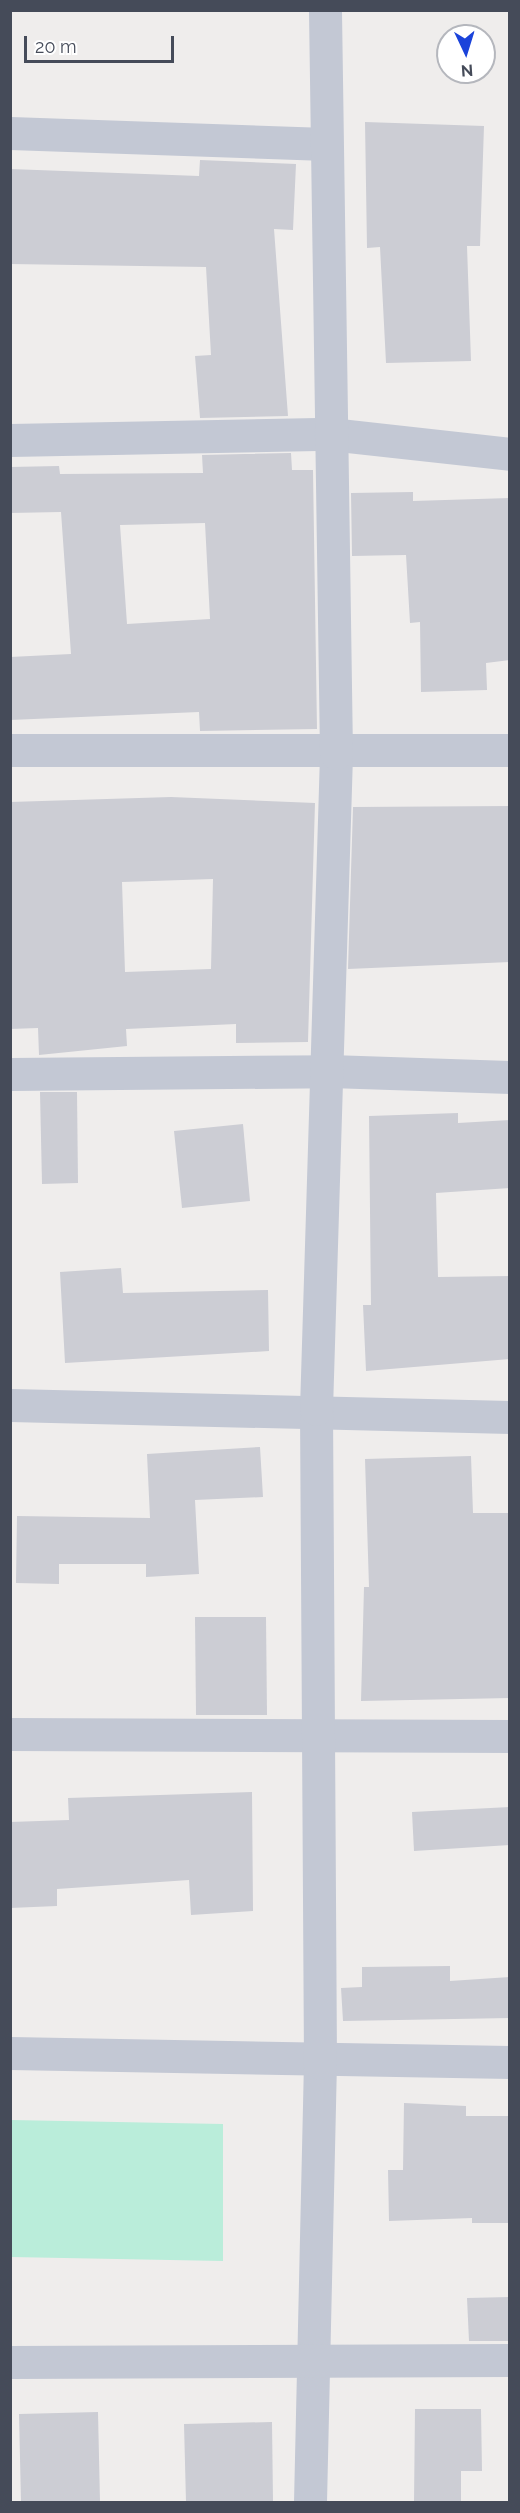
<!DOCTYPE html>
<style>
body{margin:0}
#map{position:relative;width:520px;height:2513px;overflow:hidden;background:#efedec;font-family:Raleway,sans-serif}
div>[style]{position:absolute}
.green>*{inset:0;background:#baedda}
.building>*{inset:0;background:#cccdd4}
.minor>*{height:33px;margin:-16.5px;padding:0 16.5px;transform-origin:16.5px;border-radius:16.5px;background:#c3c8d4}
.tertiary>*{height:33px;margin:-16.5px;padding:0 16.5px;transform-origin:16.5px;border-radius:16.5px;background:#c3c8d4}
span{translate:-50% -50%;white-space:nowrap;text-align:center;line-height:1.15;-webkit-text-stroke:5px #fff;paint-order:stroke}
.frame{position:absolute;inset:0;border:12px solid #454b59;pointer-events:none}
.north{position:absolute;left:436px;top:24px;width:60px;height:60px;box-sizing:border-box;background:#fff;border:2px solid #b5b7bd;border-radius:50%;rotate:176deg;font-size:16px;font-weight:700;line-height:24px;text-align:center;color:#454b59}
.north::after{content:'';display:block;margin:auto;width:21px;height:27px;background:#1b43da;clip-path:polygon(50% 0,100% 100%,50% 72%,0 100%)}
.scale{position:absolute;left:24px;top:36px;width:150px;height:27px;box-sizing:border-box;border:3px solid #454b59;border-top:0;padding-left:8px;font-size:18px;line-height:21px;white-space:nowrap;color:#454b59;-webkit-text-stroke:4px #fff;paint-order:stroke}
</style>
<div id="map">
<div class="green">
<div style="clip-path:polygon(11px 2120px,223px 2124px,223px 2261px,11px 2257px)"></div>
</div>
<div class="building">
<div style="clip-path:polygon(365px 122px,484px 126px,480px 246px,467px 246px,471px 361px,386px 363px,380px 247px,367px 248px)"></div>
<div style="clip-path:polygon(200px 160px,296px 164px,293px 230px,274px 229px,288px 416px,200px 418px,195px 356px,211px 355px,206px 267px,10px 264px,10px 169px,199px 176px)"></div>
<div style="clip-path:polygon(evenodd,291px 453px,292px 470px,313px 470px,317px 729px,200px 731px,199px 712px,10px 720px,10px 657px,71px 654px,61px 512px,10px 513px,10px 467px,59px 466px,60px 474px,203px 473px,202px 455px,291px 453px,205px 523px,210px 619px,127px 624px,120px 525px,205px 523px)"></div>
<div style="clip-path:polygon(413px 492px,413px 501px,510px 498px,510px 660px,486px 663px,487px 690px,421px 692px,420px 622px,410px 623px,406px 555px,352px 556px,351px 493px)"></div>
<div style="clip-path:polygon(evenodd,171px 797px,315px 803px,308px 1042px,236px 1043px,236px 1024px,126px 1029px,127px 1046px,39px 1055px,38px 1028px,10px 1029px,10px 802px,171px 797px,213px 879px,211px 969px,125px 972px,122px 882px,213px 879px)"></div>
<div style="clip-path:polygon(510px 806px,510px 962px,348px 969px,353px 807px)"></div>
<div style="clip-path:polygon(40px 1092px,77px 1092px,78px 1183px,42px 1184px)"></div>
<div style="clip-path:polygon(458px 1113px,458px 1123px,510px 1120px,510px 1188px,436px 1193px,438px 1277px,510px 1276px,510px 1359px,366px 1371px,363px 1305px,371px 1305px,369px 1116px)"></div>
<div style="clip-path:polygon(243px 1124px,250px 1201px,182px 1208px,174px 1131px)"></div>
<div style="clip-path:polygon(121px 1268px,123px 1293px,268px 1290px,269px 1351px,65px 1363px,60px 1272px)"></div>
<div style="clip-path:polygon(260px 1447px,263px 1497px,195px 1500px,199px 1574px,146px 1577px,146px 1564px,59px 1564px,59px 1584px,16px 1583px,17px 1516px,150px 1518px,147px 1454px)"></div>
<div style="clip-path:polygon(471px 1456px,473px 1513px,510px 1513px,510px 1698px,361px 1701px,364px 1587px,369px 1587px,365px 1459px)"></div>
<div style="clip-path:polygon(195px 1617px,266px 1617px,267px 1715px,196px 1715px)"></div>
<div style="clip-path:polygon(252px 1792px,253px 1911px,191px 1915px,189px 1880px,57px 1889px,57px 1906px,10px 1908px,10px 1822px,69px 1820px,68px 1798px)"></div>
<div style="clip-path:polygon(510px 1807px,510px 1845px,414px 1851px,412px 1812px)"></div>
<div style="clip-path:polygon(450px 1966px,450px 1981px,510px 1977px,510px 2018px,343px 2021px,341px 1988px,362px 1987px,362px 1967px)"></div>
<div style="clip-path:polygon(404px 2103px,466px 2106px,466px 2116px,510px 2116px,510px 2223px,472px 2223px,472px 2218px,389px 2221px,388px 2170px,403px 2170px)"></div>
<div style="clip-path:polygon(510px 2297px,510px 2341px,469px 2341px,467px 2298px)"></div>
<div style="clip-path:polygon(415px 2409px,481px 2409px,482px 2471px,461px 2471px,461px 2502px,414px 2502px)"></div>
<div style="clip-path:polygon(98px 2412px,100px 2502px,21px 2502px,19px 2414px)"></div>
<div style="clip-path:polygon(272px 2422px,273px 2502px,186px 2502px,184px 2424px)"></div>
</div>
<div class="minor">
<div style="left:10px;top:133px;width:316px;rotate:2deg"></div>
<div style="left:10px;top:440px;width:320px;rotate:-1.1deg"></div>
<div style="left:330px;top:434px;width:181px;rotate:6.3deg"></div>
<div style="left:10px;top:750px;width:500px"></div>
<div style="left:10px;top:1074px;width:320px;rotate:-0.5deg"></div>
<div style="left:330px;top:1071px;width:180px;rotate:1.9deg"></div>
<div style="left:10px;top:1405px;width:500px;rotate:1.37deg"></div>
<div style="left:10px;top:1734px;width:500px;rotate:0.23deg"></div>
<div style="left:10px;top:2053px;width:500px;rotate:1.03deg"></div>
<div style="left:310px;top:2502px;width:439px;rotate:-88.7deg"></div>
<div style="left:320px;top:2063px;width:654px;rotate:-90.35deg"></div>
<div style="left:316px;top:1409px;width:656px;rotate:-88.25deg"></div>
<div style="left:336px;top:753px;width:743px;rotate:-90.85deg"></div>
</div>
<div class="tertiary">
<div style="left:10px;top:2362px;width:500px;rotate:-0.23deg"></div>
</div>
<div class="frame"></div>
<div class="north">N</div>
<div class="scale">20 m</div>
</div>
